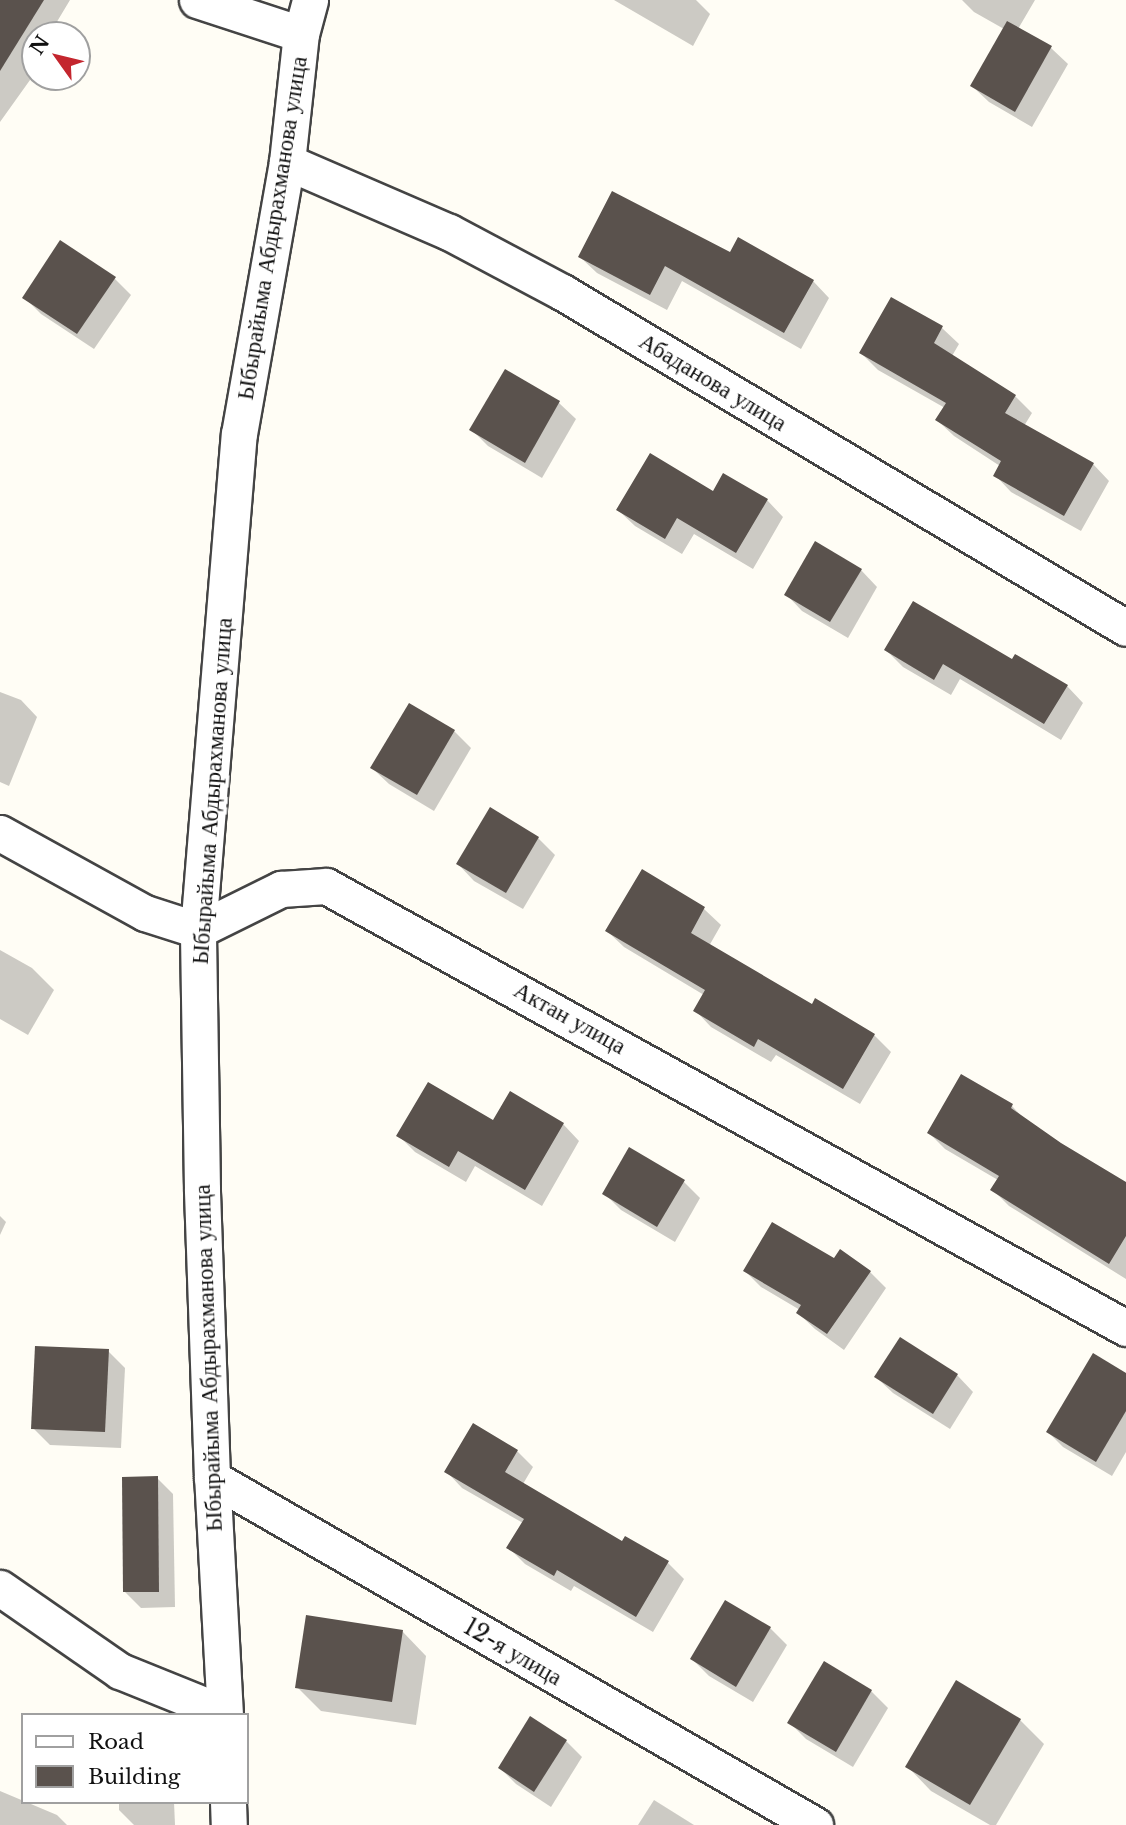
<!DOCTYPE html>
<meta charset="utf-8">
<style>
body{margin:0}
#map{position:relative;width:1126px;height:1825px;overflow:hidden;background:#fffdf5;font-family:"Libre Baskerville",serif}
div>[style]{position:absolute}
.shadow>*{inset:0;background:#0003}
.building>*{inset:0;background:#5a524d}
.roads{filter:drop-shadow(2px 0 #444) drop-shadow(-2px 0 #444) drop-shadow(0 2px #444) drop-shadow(0 -2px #444)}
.street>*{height:35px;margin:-17.5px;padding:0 17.5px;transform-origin:17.5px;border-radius:17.5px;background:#fff}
span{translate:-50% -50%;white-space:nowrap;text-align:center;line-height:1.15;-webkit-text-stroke:7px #fff;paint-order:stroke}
.street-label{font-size:23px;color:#111}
.legend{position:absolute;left:21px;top:1713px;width:228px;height:91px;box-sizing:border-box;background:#fff;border:2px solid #a0a0a0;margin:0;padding:9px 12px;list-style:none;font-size:21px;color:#111}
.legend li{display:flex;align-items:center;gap:14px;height:35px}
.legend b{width:35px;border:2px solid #a0a0a0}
.north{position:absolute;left:21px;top:21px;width:70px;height:70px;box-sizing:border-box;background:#fff;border:2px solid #a0a0a0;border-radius:50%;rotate:304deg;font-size:19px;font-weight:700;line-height:28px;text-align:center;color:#111}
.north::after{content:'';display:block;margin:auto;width:24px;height:32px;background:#c4262e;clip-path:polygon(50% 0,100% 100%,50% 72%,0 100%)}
</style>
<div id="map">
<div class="shadow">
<div style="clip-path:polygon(0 0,70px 0,49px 35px,35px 35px,32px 62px,35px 73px,0 122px)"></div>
<div style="clip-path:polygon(614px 0,696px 0,710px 14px,693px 46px)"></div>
<div style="clip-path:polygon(962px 0,1035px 0,1018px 29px,1051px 48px,1068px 64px,1032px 127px,989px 102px,972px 86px,1004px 29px,974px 12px)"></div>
<div style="clip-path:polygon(731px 255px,813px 281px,829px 298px,801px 349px,682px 281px,667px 310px,597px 273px,580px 257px)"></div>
<div style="clip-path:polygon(114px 278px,131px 295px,94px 349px,41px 314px,24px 297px)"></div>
<div style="clip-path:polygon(942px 328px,959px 344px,952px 356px,1015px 396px,1032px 413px,1024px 426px,1093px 464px,1109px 481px,1081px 531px,1011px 492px,995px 475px,1000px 466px,954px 436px,937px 420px,945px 408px,878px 370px,861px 353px)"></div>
<div style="clip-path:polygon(506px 371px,559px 403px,576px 419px,542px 478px,488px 446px,472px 430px)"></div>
<div style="clip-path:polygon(713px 493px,767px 500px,783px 517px,753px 569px,694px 534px,682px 554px,635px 526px,618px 510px)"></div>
<div style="clip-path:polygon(861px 570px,877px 587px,848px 638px,802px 611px,786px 594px)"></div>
<div style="clip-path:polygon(886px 650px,1013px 662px,1067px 686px,1083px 703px,1061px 740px,960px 679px,951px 695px,903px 667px)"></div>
<div style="clip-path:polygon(0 692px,21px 700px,37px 717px,9px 786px,0 782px)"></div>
<div style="clip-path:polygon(409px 705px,454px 731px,471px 748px,434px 811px,389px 784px,372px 768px)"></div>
<div style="clip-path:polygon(538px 838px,555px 855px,523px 909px,474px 881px,458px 864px)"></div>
<div style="clip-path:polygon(642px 872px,704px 909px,721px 925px,709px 946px,812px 1007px,816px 1001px,874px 1035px,891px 1052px,860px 1104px,776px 1055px,771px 1062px,711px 1027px,695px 1010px,704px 995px,624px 947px,607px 931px)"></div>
<div style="clip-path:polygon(0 950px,32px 968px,54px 990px,28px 1035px,0 1019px)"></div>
<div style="clip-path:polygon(962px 1076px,1012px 1106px,1028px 1123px,1126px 1184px,1126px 1279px,1009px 1206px,993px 1190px,998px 1180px,945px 1149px,929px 1133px)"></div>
<div style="clip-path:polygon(493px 1123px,563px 1124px,579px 1141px,542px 1206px,475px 1166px,466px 1182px,415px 1152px,398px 1135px)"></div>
<div style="clip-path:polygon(684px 1182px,700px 1198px,675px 1242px,621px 1210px,604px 1193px)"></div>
<div style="clip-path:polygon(0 1216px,6px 1222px,0 1235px)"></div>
<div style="clip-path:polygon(835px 1260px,870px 1272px,886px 1288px,844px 1350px,815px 1329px,798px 1313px,800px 1310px,761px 1287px,745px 1271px)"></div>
<div style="clip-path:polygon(108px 1351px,125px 1368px,121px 1448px,50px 1445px,33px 1428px)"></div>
<div style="clip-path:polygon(957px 1375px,973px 1392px,950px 1429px,893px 1393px,876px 1377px)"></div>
<div style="clip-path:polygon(1126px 1375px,1126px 1452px,1112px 1476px,1063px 1447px,1048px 1432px)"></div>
<div style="clip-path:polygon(517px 1451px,533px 1467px,523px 1484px,623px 1543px,668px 1563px,684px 1579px,653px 1632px,574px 1586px,571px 1591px,525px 1564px,509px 1548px,523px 1523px,462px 1488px,446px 1471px)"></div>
<div style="clip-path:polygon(157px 1478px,173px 1494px,175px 1607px,141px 1608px,125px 1592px)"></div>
<div style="clip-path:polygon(770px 1628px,787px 1645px,753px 1702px,709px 1676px,692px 1659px)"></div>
<div style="clip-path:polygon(402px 1631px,426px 1656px,416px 1725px,321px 1711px,297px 1687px)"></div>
<div style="clip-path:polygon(871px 1691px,888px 1708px,853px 1767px,806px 1739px,790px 1723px)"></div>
<div style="clip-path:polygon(1020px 1720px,1044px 1744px,996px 1825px,990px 1825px,931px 1791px,907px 1766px)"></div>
<div style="clip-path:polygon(566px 1741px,582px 1757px,551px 1807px,516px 1784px,500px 1768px)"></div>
<div style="clip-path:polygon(0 1791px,57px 1815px,67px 1825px,0 1825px)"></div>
<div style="clip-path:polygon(654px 1800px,694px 1825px,638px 1825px)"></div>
<div style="clip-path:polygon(119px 1802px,174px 1802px,175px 1825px,134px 1825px,119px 1810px)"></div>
</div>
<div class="building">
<div style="clip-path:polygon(0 0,44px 0,0 71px)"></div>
<div style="clip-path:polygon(1007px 21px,1052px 46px,1015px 112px,970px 86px)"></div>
<div style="clip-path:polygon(612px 191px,730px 252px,738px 237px,814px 280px,784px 333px,665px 266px,650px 295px,578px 257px)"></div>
<div style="clip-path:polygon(60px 240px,116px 277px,77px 334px,22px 298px)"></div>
<div style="clip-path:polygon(891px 297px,943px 326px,934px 343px,1016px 395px,1005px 413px,1094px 463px,1064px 516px,993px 476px,1001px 461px,935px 420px,946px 403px,859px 353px)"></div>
<div style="clip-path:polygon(505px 369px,560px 401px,525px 463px,469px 430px)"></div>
<div style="clip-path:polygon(650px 453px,713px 491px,723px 473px,768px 499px,736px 553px,677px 518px,665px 539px,616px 510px)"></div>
<div style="clip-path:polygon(815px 541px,862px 569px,830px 622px,784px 595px)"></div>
<div style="clip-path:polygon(913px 601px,1012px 659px,1015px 654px,1068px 685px,1044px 724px,943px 664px,934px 680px,884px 650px)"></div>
<div style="clip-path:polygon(409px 703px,455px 730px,417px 795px,370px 768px)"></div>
<div style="clip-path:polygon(490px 807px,539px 837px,506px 893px,456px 864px)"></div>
<div style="clip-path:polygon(642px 869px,705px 907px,691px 933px,812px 1004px,815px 998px,875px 1034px,843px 1089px,758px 1039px,754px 1047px,693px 1011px,705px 990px,605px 931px)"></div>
<div style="clip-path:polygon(961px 1074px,1013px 1104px,1011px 1108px,1061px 1143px,1126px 1182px,1126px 1236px,1109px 1264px,990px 1190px,999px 1176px,927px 1133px)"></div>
<div style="clip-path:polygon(428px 1082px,493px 1120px,510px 1091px,564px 1123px,525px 1190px,458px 1151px,449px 1167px,396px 1136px)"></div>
<div style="clip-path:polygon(629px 1147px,685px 1180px,657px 1227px,602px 1194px)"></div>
<div style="clip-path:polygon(772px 1222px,834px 1258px,840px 1249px,871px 1271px,827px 1334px,796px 1313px,801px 1305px,743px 1271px)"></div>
<div style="clip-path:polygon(900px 1337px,958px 1374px,933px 1414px,874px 1377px)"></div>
<div style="clip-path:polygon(35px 1346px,109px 1349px,105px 1432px,31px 1429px)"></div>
<div style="clip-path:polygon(1093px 1353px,1126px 1373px,1126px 1411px,1096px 1462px,1046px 1432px)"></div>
<div style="clip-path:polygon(473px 1423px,518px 1450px,505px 1472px,622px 1541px,625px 1536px,669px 1561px,636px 1617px,557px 1570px,554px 1576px,506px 1548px,524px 1519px,444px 1472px)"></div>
<div style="clip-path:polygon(158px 1476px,159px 1592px,123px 1592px,122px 1477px)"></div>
<div style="clip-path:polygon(725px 1600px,771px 1627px,736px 1687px,690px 1659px)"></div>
<div style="clip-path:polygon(306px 1615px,403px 1630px,392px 1702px,295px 1688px)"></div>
<div style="clip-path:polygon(824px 1661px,872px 1690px,836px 1752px,787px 1723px)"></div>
<div style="clip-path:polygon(956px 1680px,1021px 1719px,970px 1805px,905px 1767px)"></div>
<div style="clip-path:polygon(530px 1716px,567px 1740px,534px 1792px,498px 1768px)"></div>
</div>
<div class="roads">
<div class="street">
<div style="left:197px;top:0;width:109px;rotate:18.1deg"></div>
<div style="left:287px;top:162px;width:176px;rotate:23.4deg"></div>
<div style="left:449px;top:232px;width:128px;rotate:28deg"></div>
<div style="left:562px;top:292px;width:656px;rotate:30.78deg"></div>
<div style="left:0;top:833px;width:166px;rotate:28.9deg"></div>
<div style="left:145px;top:913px;width:56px;rotate:17.8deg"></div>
<div style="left:198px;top:930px;width:93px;rotate:-26.3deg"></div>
<div style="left:281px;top:889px;width:45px;rotate:-3.8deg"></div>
<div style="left:326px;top:886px;width:914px;rotate:28.92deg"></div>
<div style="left:212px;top:1478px;width:696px;rotate:29.92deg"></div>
<div style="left:0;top:1588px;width:146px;rotate:34.7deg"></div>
<div style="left:120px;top:1671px;width:112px;rotate:22deg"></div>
<div style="left:225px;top:1715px;width:237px;rotate:-93.1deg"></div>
<div style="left:212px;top:1478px;width:289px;rotate:-92deg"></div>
<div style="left:202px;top:1189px;width:259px;rotate:-90.9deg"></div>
<div style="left:198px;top:930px;width:498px;rotate:-85.3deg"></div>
<div style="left:239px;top:434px;width:276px;rotate:-80deg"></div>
<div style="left:287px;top:162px;width:129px;rotate:-83.8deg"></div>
<div style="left:301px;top:34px;width:35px;rotate:-75deg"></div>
<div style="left:228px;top:1802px;width:23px;rotate:88deg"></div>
</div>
</div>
<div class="street-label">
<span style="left:272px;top:228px;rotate:-81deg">Ыбырайыма Абдырахманова улица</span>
<span style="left:713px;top:382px;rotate:31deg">Абаданова улица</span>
<span style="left:212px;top:791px;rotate:-86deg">Ыбырайыма Абдырахманова улица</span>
<span style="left:570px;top:1018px;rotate:29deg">Актан улица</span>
<span style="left:208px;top:1358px;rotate:-92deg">Ыбырайыма Абдырахманова улица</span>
<span style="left:513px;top:1652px;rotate:30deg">12-я улица</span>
</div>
<ul class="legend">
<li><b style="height:9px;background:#fff"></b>Road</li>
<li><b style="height:19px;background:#5a524d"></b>Building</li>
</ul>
<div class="north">N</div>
</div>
